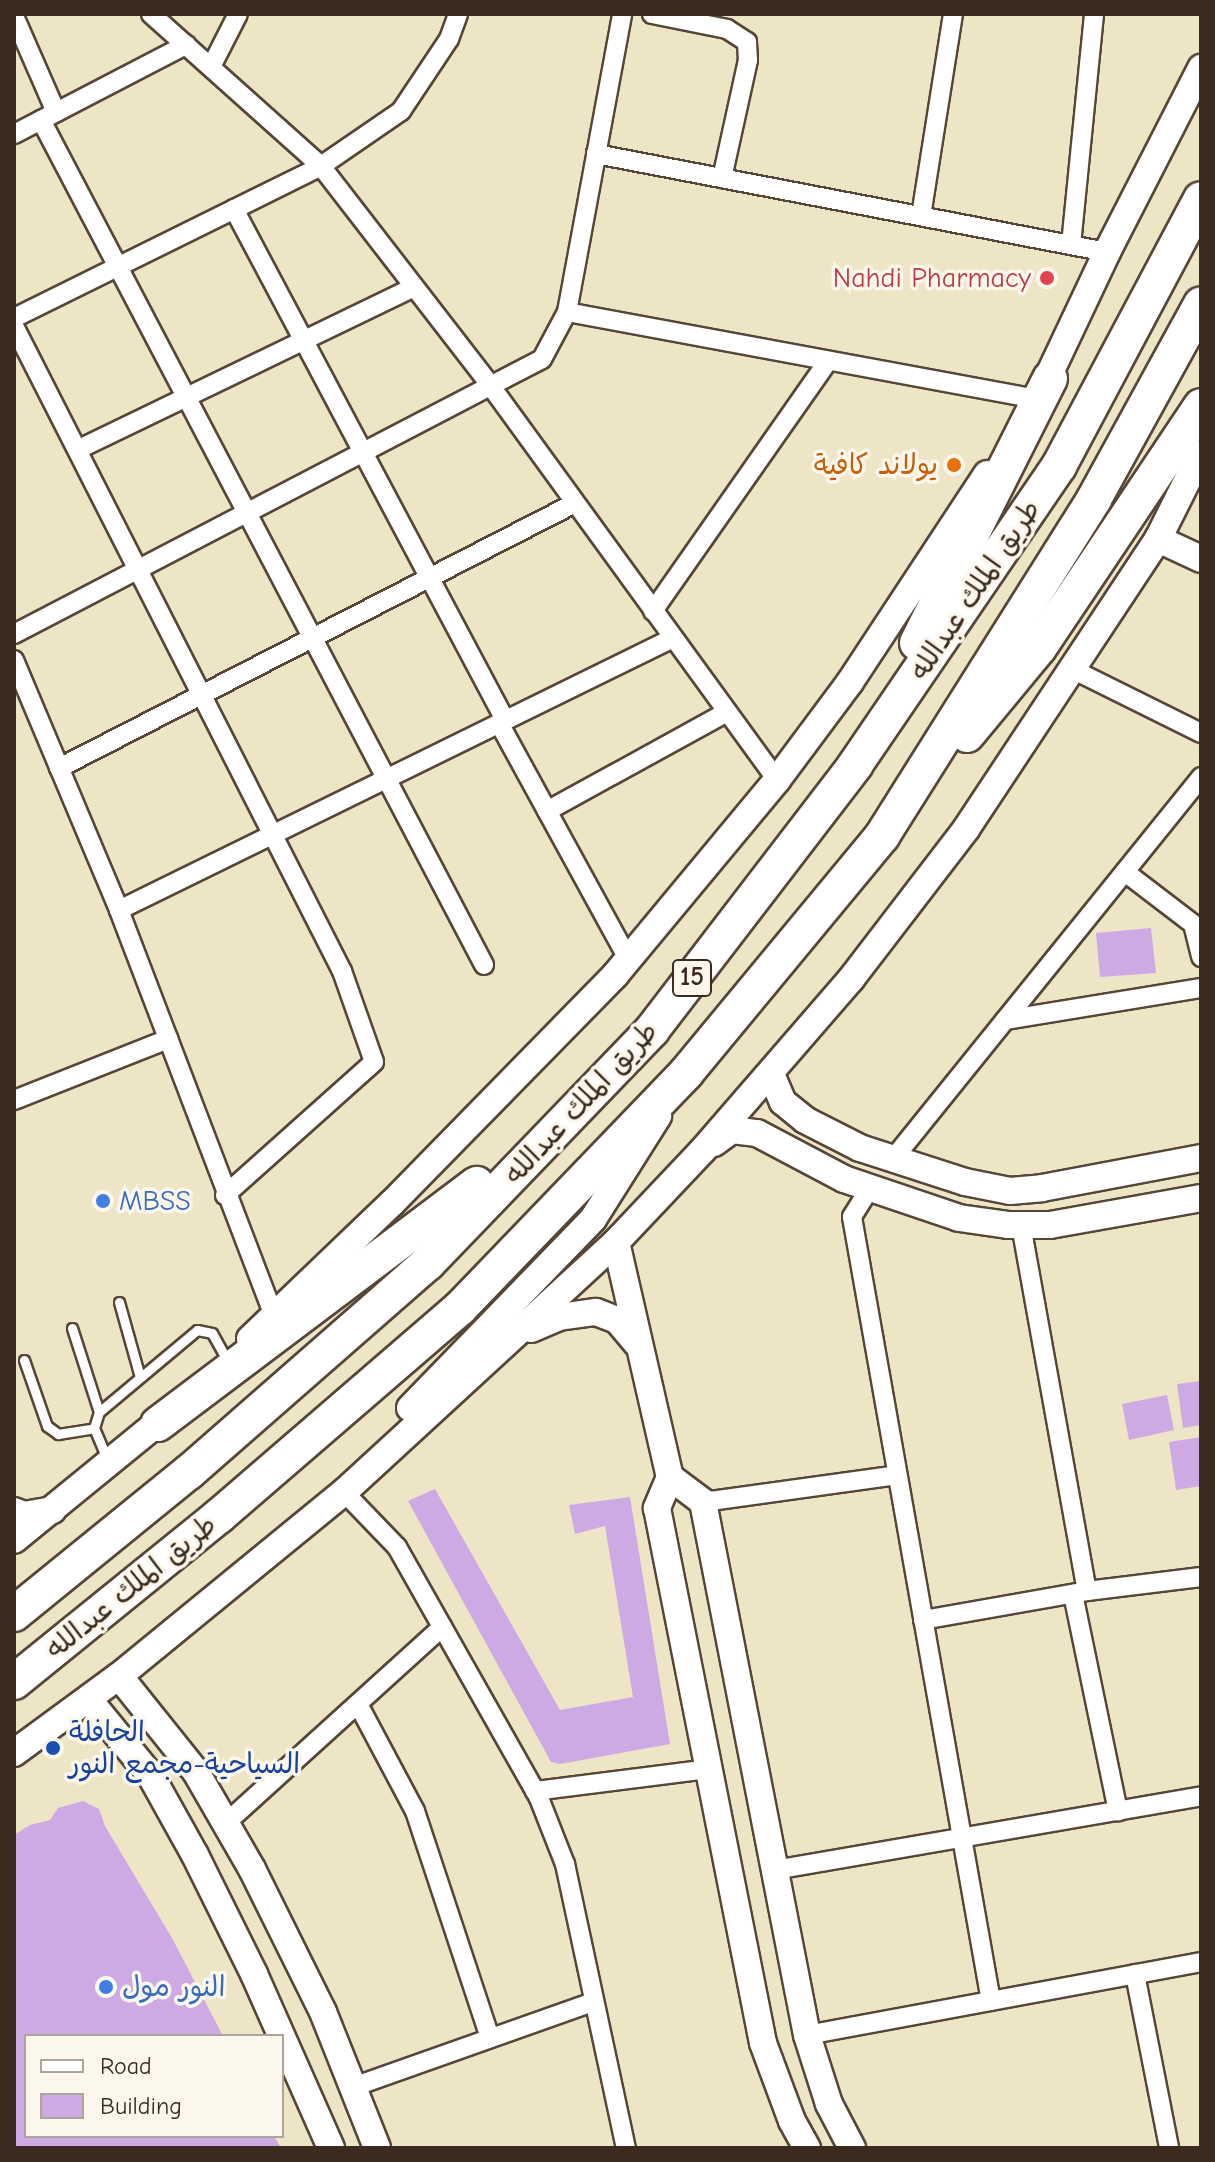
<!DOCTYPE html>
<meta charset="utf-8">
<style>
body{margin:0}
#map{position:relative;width:1215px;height:2162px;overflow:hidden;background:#eee5c7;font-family:"Comic Neue","Playpen Sans Arabic",sans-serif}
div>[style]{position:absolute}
.building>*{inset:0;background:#ceaae4}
.roads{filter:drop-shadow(2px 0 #564637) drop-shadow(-2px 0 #564637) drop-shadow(0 2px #564637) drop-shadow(0 -2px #564637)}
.lane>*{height:9px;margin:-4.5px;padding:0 4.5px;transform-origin:4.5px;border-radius:4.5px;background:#fff}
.street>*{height:18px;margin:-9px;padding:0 9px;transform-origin:9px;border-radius:9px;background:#fff}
.secondary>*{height:26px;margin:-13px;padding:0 13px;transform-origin:13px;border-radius:13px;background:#fff}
.highway>*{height:34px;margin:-17px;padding:0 17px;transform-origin:17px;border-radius:17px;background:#fff}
.dots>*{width:22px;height:22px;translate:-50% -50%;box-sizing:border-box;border:4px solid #fbf7ec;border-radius:50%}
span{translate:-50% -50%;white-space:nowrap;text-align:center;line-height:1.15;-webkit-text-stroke:7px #fbf7ec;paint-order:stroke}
.shield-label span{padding:2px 6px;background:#fbf7ec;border:2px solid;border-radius:6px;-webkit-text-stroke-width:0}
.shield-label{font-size:26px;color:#3b2a1e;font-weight:700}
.health-label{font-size:28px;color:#be3a42}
.right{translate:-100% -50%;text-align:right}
.food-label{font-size:28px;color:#c56008}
.street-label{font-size:28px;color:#3b2a1e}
.shop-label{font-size:28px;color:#366cbe}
.left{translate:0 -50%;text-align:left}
.transit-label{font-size:28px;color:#164399}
.frame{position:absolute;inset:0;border:16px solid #3b2a1e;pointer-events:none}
.legend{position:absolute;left:24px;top:2034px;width:260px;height:104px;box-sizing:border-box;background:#fbf7ec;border:2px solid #aea59a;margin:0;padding:10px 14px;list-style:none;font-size:24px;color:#3b2a1e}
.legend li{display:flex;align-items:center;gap:16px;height:40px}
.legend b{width:40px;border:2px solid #aea59a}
</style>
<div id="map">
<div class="building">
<div style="clip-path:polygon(1151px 928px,1156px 973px,1100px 977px,1096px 933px)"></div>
<div style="clip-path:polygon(1201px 1381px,1201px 1425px,1183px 1428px,1177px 1384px)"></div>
<div style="clip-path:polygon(1167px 1395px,1174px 1430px,1129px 1440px,1122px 1404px)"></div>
<div style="clip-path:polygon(1201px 1437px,1201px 1486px,1176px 1490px,1169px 1442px)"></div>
<div style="clip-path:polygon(435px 1489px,560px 1710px,633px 1697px,605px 1526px,575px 1534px,569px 1505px,630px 1497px,670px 1744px,560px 1764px,551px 1762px,408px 1501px)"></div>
<div style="clip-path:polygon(83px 1801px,99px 1809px,105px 1826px,172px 1938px,223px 2036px,26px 2036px,26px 2136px,274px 2136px,281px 2148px,14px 2148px,14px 1835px,30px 1825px,50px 1820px,58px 1808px)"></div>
</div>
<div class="roads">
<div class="lane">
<div style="left:119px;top:1302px;width:78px;rotate:74.4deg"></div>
<div style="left:72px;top:1328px;width:88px;rotate:72.2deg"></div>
<div style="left:24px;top:1360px;width:70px;rotate:70.8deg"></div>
<div style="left:47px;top:1426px;width:14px;rotate:36deg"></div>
<div style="left:58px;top:1434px;width:36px;rotate:-9deg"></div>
<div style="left:108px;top:1461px;width:36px;rotate:-113deg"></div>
<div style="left:94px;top:1428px;width:17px;rotate:-73deg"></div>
<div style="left:99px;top:1412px;width:128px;rotate:-39.9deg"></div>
<div style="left:197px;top:1330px;width:15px;rotate:11deg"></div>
<div style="left:212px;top:1333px;width:31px;rotate:61deg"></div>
</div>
<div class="street">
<div style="left:151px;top:14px;width:228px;rotate:41.8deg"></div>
<div style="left:321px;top:166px;width:277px;rotate:52.3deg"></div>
<div style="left:490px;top:385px;width:488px;rotate:54deg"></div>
<div style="left:652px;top:14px;width:76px;rotate:11.3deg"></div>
<div style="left:727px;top:29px;width:24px;rotate:33deg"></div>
<div style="left:747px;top:42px;width:18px;rotate:87deg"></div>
<div style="left:748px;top:60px;width:121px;rotate:102.4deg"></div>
<div style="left:14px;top:16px;width:105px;rotate:66.4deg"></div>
<div style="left:211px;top:67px;width:59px;rotate:-63deg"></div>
<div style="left:41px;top:120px;width:954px;rotate:62.33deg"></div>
<div style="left:14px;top:134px;width:194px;rotate:-27.4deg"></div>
<div style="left:596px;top:154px;width:520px;rotate:10.86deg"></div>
<div style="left:234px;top:209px;width:578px;rotate:62.06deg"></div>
<div style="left:921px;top:216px;width:205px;rotate:-81deg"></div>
<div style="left:1071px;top:245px;width:232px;rotate:-84.3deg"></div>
<div style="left:567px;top:312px;width:477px;rotate:10.5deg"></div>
<div style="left:14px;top:318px;width:343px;rotate:-26.3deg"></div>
<div style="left:321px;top:166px;width:97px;rotate:-34.5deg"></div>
<div style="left:401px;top:111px;width:87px;rotate:-56.3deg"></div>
<div style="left:449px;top:39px;width:27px;rotate:-70deg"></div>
<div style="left:14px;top:326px;width:724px;rotate:63.05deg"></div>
<div style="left:342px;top:971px;width:96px;rotate:70.6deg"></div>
<div style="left:374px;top:1062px;width:200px;rotate:138.2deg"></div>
<div style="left:79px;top:449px;width:372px;rotate:-25.8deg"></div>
<div style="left:653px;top:611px;width:305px;rotate:-55deg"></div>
<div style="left:14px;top:634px;width:595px;rotate:-27.51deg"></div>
<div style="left:542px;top:359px;width:53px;rotate:-62deg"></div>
<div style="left:567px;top:312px;width:303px;rotate:-79.5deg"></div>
<div style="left:14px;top:660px;width:271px;rotate:67.2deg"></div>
<div style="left:119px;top:910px;width:435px;rotate:69.1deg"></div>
<div style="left:1072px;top:669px;width:144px;rotate:26.4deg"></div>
<div style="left:499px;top:723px;width:269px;rotate:61.3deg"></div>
<div style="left:59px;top:768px;width:580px;rotate:-27.18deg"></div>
<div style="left:547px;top:811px;width:205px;rotate:-28.8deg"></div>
<div style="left:1125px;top:872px;width:86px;rotate:37.4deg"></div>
<div style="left:1193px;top:924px;width:34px;rotate:76deg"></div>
<div style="left:119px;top:910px;width:617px;rotate:-26.15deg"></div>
<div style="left:1005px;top:1020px;width:199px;rotate:-9.3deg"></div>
<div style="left:14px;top:1100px;width:166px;rotate:-21.6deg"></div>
<div style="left:893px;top:1159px;width:491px;rotate:-51.1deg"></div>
<div style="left:870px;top:1188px;width:34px;rotate:122deg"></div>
<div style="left:852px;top:1217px;width:796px;rotate:79.95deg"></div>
<div style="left:1021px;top:1225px;width:372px;rotate:79.8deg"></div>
<div style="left:344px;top:1492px;width:76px;rotate:46.1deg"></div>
<div style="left:397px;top:1547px;width:288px;rotate:60.5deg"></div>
<div style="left:539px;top:1798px;width:71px;rotate:68.5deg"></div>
<div style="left:565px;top:1864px;width:290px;rotate:77.9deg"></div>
<div style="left:703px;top:1502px;width:196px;rotate:-7.9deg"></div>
<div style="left:1073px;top:1594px;width:222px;rotate:78.3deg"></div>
<div style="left:923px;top:1620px;width:167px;rotate:-10deg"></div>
<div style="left:1087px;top:1591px;width:115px;rotate:-7deg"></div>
<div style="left:358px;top:1704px;width:121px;rotate:62deg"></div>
<div style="left:415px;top:1811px;width:239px;rotate:71.7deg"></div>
<div style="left:535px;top:1791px;width:175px;rotate:-7.2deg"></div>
<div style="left:226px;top:1823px;width:292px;rotate:-42.2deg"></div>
<div style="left:774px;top:1870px;width:433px;rotate:-9.8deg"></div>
<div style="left:1135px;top:1974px;width:177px;rotate:78.9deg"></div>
<div style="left:807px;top:2035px;width:401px;rotate:-10.5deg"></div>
<div style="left:353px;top:2087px;width:255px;rotate:-19.5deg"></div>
</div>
<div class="secondary">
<div style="left:1040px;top:394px;width:157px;rotate:-64.7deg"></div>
<div style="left:1107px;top:252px;width:207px;rotate:-62.9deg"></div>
<div style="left:1158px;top:539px;width:47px;rotate:24.9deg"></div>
<div style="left:771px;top:1074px;width:30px;rotate:67deg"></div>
<div style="left:783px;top:1102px;width:28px;rotate:39deg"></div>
<div style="left:805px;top:1120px;width:62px;rotate:27deg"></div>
<div style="left:860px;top:1148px;width:110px;rotate:17.9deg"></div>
<div style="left:965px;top:1182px;width:46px;rotate:11.3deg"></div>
<div style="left:1010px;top:1191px;width:32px;rotate:-5deg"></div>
<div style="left:1042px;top:1188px;width:162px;rotate:-10.7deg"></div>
<div style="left:714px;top:1143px;width:22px;rotate:-36deg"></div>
<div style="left:732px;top:1130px;width:25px;rotate:7deg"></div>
<div style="left:757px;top:1133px;width:98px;rotate:27.9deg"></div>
<div style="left:844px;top:1179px;width:121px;rotate:18.7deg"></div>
<div style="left:959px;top:1218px;width:49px;rotate:8.1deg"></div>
<div style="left:1008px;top:1225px;width:42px"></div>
<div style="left:1050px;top:1225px;width:153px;rotate:-10.1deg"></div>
<div style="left:616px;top:1242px;width:241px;rotate:77.1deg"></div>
<div style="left:670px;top:1477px;width:34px;rotate:113deg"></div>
<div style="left:657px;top:1508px;width:545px;rotate:78.79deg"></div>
<div style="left:763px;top:2043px;width:83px;rotate:69.6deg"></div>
<div style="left:792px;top:2121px;width:31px;rotate:61deg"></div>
<div style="left:531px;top:1329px;width:30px;rotate:-23deg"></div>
<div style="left:559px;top:1317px;width:37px;rotate:-8deg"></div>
<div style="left:596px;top:1312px;width:22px;rotate:21deg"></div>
<div style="left:617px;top:1320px;width:31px;rotate:50deg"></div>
<div style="left:250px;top:1339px;width:197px;rotate:-43.8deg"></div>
<div style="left:392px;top:1203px;width:320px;rotate:-45.6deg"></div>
<div style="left:616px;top:974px;width:252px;rotate:-50.3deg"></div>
<div style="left:777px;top:780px;width:122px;rotate:-53.3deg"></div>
<div style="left:850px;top:682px;width:249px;rotate:-56.6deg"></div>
<div style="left:410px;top:1408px;width:263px;rotate:-45.9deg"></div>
<div style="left:593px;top:1219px;width:122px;rotate:-57.7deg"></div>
<div style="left:670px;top:1477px;width:41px;rotate:37.1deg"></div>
<div style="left:703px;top:1502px;width:543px;rotate:78.96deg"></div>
<div style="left:807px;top:2035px;width:72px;rotate:72.3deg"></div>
<div style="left:829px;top:2104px;width:50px;rotate:62.4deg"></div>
<div style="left:14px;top:1511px;width:11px;rotate:22deg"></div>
<div style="left:24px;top:1515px;width:29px;rotate:-10deg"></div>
<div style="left:14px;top:1540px;width:203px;rotate:-39.2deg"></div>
<div style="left:119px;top:1676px;width:123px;rotate:51.3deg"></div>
<div style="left:196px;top:1772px;width:112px;rotate:60deg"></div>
<div style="left:252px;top:1869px;width:160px;rotate:63.6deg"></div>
<div style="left:323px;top:2012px;width:146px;rotate:68.3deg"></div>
<div style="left:89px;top:1700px;width:98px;rotate:50.8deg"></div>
<div style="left:151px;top:1776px;width:90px;rotate:60.9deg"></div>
<div style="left:195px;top:1855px;width:133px;rotate:63.6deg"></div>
<div style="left:254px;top:1974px;width:190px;rotate:66.1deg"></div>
<div style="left:14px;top:1753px;width:130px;rotate:-36.3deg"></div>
<div style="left:119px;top:1676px;width:291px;rotate:-39.3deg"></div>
<div style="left:344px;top:1492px;width:369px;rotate:-42.6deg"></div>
<div style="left:616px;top:1242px;width:127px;rotate:-46.6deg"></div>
<div style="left:703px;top:1150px;width:226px;rotate:-49.1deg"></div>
<div style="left:851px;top:979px;width:189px;rotate:-52.5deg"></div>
<div style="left:966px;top:829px;width:348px;rotate:-56.5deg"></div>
<div style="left:1158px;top:539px;width:96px;rotate:-63.4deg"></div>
</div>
<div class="highway">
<div style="left:917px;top:643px;width:296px;rotate:-63.3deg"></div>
<div style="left:967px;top:735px;width:113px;rotate:-50.4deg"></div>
<div style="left:1039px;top:648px;width:291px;rotate:-56.2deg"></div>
<div style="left:158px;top:1424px;width:399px;rotate:-37deg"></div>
<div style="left:14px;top:1614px;width:225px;rotate:-39.1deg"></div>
<div style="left:189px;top:1472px;width:317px;rotate:-41.2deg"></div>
<div style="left:428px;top:1263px;width:323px;rotate:-46.1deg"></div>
<div style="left:652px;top:1030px;width:334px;rotate:-52.5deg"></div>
<div style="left:855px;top:765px;width:362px;rotate:-55.7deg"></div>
<div style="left:1059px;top:466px;width:302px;rotate:-62deg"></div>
<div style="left:14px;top:1682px;width:264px;rotate:-39deg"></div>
<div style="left:219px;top:1516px;width:318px;rotate:-40.8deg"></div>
<div style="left:460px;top:1308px;width:326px;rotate:-46.1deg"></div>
<div style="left:686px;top:1073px;width:308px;rotate:-50.4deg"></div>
<div style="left:882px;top:836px;width:398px;rotate:-57.8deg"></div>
<div style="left:1094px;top:499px;width:222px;rotate:-61.2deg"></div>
</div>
</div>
<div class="dots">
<div style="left:1047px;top:278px;background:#e0444e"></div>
<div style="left:954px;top:465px;background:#e8710a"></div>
<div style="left:103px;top:1201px;background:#3f7fe0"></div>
<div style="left:53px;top:1748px;background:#1a4fb4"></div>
<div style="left:106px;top:1987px;background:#3f7fe0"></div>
</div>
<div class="shield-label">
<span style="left:692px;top:978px">15</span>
</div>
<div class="health-label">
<span class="right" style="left:1031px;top:278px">Nahdi Pharmacy</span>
</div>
<div class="food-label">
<span class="right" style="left:938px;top:465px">يولاند كافية</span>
</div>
<div class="street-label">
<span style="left:975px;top:590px;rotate:-56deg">طريق الملك عبدالله</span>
<span style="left:581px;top:1103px;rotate:-47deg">طريق الملك عبدالله</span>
<span style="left:131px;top:1587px;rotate:-39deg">طريق الملك عبدالله</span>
</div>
<div class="shop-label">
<span class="left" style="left:119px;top:1201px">MBSS</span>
<span class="left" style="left:122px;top:1987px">النور مول</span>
</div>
<div class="transit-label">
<span class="left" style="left:69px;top:1748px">الحافلة<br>السياحية-مجمع النور</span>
</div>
<div class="frame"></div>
<ul class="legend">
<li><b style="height:10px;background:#fff"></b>Road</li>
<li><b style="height:22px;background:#ceaae4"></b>Building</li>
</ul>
</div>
